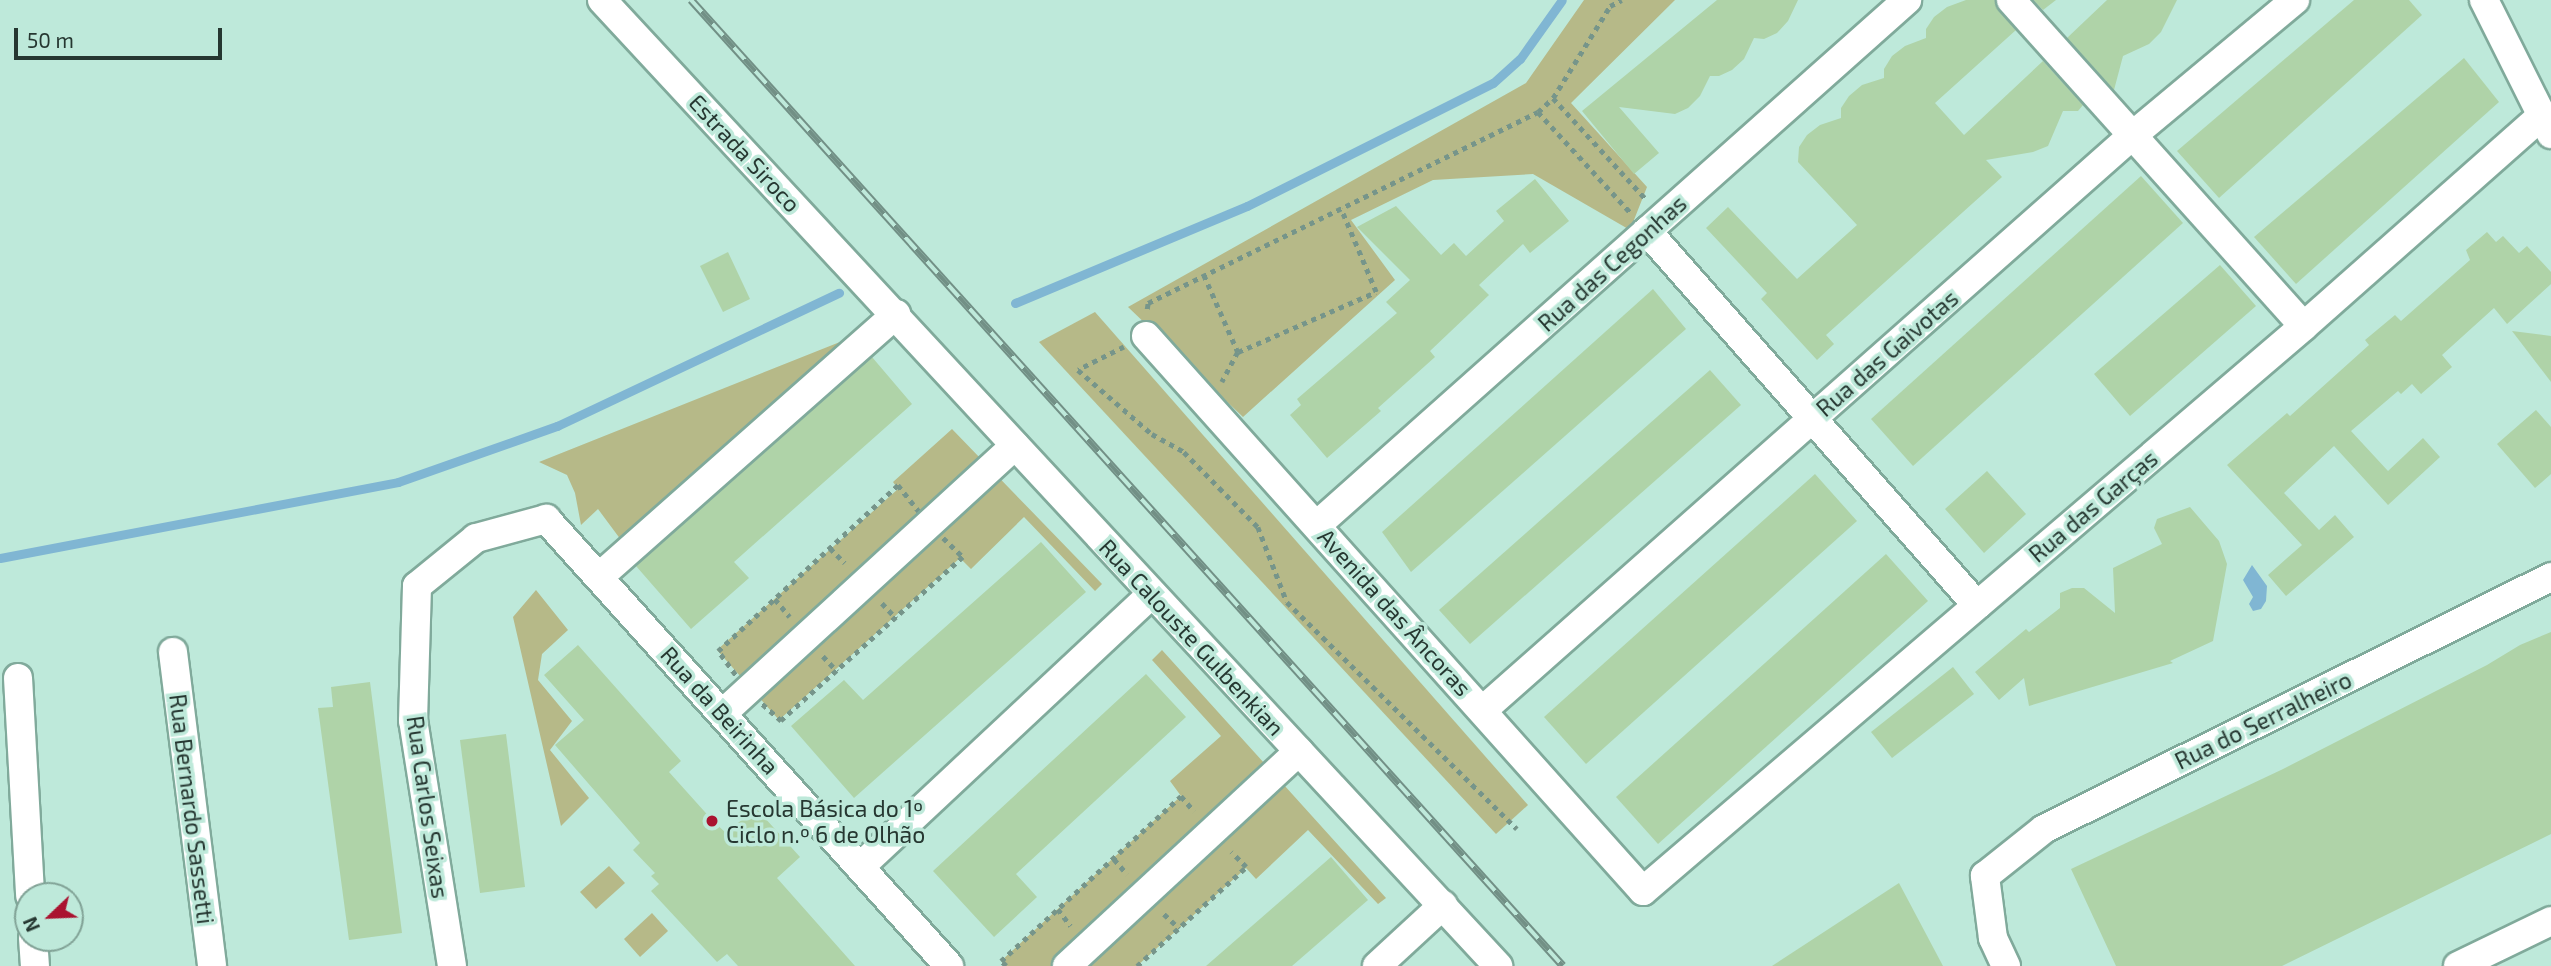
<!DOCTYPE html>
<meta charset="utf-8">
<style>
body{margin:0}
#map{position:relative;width:2551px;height:966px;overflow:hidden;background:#bee9da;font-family:"Exo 2",sans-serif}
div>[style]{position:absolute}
.green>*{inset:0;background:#b6b988}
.water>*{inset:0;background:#80b6d3}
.stream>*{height:9px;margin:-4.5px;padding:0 4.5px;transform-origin:4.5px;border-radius:4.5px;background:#80b6d3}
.building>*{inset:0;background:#afd3a8}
.path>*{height:4.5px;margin-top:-2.25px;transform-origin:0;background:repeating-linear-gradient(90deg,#76958a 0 5px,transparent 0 10px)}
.roads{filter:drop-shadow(2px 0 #80aa9b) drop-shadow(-2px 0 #80aa9b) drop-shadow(0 2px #80aa9b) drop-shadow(0 -2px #80aa9b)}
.minor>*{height:28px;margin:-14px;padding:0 14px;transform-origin:14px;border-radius:14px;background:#fff}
.rail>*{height:8px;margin-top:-4px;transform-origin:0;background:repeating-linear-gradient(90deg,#bee9da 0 16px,#729086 0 32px);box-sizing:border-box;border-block:2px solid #729086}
.dots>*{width:19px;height:19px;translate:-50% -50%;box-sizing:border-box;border:4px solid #bee9da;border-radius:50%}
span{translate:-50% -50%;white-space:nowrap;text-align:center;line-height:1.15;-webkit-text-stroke:7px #bee9da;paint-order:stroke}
.street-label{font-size:23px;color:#263731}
.poi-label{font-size:23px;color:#263731}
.left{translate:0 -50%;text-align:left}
.north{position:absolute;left:14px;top:882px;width:70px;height:70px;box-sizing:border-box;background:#bee9da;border:2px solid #81a296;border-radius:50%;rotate:247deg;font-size:19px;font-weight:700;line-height:28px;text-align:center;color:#263731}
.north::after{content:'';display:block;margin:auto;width:24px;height:32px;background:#aa1330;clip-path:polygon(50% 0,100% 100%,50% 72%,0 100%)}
.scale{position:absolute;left:14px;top:28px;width:208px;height:32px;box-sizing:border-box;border:4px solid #263731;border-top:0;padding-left:9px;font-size:21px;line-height:24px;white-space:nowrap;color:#263731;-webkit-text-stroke:5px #bee9da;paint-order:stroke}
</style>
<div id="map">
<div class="green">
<div style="clip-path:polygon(1584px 0,1675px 0,1571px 103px,1647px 187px,1630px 230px,1533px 174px,1433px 180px,1351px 220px,1395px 280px,1243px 417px,1128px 307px,1526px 83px)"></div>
<div style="clip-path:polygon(1095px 312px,1528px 805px,1496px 834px,1039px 342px)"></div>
<div style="clip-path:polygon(850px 338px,621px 540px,598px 509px,581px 525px,575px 493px,567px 475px,539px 462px)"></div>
<div style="clip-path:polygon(952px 429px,1102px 584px,1095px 591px,1024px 517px,971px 569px,960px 558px,779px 720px,717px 650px,898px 489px,893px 482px)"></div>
<div style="clip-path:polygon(536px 590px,568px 630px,542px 654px,538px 680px,572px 721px,550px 750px,589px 798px,561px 826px,513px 617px)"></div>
<div style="clip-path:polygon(1162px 650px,1386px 898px,1378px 904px,1308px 830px,1256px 879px,1246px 868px,1137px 966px,1005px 966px,1001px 961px,1181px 796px,1170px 781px,1221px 736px,1152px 660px)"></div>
<div style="clip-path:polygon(609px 866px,625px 883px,596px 909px,580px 892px)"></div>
<div style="clip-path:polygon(652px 913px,668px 931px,640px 957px,624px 939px)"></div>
</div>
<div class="water">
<div style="clip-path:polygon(2252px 565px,2267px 586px,2266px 601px,2261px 609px,2253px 611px,2249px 604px,2253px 597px,2243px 580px)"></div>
</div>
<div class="stream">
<div style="left:1015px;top:303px;width:251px;rotate:-22.7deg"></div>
<div style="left:1247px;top:206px;width:275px;rotate:-26.6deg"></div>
<div style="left:1493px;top:83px;width:36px;rotate:-42deg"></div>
<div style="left:1520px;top:59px;width:72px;rotate:-54.6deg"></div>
<div style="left:0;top:558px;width:405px;rotate:-10.8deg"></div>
<div style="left:398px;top:482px;width:169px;rotate:-19.4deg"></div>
<div style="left:557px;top:426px;width:312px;rotate:-25.3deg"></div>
</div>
<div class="building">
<div style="clip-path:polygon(1717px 0,1798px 0,1788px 21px,1777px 33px,1764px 39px,1754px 38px,1744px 59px,1732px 70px,1719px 76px,1710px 76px,1700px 96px,1688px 108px,1675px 114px,1619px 107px,1659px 153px,1634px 174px,1582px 111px)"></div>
<div style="clip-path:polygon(1966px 0,1995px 0,1999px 11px,2016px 30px,1935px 103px,1964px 135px,2043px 61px,2083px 105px,2078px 111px,2063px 111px,2048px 146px,2033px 152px,1986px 160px,2002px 177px,1826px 335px,1834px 344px,1817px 360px,1761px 299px,1767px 293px,1706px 228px,1728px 207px,1797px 279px,1857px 225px,1798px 162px,1799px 147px,1807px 135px,1820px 125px,1841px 118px,1841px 108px,1849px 96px,1862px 85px,1884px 78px,1884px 69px,1892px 56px,1905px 46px,1926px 38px,1926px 29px,1934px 17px,1947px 7px)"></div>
<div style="clip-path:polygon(2033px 0,2056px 0,2043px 10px)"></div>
<div style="clip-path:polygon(2107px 0,2177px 0,2161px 32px,2149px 44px,2123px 56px,2114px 90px,2067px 38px)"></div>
<div style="clip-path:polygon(2354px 0,2409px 0,2422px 15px,2219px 198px,2177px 151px)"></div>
<div style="clip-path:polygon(2464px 58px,2499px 102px,2296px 284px,2254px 237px)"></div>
<div style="clip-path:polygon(2141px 176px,2183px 223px,1913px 466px,1871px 419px)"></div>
<div style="clip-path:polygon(1535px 179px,1569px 221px,1530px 253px,1523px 244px,1479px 285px,1489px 295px,1430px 351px,1435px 357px,1378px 408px,1381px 411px,1327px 458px,1290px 415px,1301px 405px,1297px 399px,1397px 313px,1386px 302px,1410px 280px,1357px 227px,1396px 206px,1441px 255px,1454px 243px,1466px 256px,1504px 221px,1496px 211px)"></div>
<div style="clip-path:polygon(2487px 232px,2496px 242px,2503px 236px,2519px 253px,2527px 246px,2551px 272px,2551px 284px,2507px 324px,2494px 308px,2442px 355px,2452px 367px,2421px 394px,2412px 384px,2401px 394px,2398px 391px,2351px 431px,2388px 471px,2423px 438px,2440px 457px,2388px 505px,2334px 446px,2284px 493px,2319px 530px,2335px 515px,2354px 537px,2286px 596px,2268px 575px,2302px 545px,2227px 465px,2287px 413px,2290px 416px,2369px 345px,2365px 340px,2395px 315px,2401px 321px,2470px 260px,2466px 250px)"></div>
<div style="clip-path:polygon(728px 252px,750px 299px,723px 312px,700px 266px)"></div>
<div style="clip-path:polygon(2220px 265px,2256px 306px,2130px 416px,2094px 374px)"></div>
<div style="clip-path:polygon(1653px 289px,1686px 329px,1411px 572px,1382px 532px)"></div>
<div style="clip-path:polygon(2512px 331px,2551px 336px,2551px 382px)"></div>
<div style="clip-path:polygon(872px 357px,912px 404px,734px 562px,749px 578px,691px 629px,636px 566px)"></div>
<div style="clip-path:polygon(1710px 370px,1741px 405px,1470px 644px,1439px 610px)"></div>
<div style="clip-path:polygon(2536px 410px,2551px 427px,2551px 474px,2535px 488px,2497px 444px)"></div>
<div style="clip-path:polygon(1987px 471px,2026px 514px,1984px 553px,1945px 509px)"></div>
<div style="clip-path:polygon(1815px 474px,1857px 521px,1586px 764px,1544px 717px)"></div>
<div style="clip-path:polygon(2190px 507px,2219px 541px,2227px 564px,2213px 641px,2170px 661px,2173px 663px,2029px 706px,2024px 678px,1999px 700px,1975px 672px,2026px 629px,2029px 632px,2060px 608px,2060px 593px,2072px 588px,2084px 588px,2115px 613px,2113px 568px,2162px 544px,2154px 528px,2157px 519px)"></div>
<div style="clip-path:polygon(1041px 542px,1086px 592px,854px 798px,791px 726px,844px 680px,863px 700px)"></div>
<div style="clip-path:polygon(1886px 554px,1928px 601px,1658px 844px,1616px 797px)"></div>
<div style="clip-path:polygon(2551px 632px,2551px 834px,2282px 966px,2116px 966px,2071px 869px,2281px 770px,2487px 665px,2520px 645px)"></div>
<div style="clip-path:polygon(578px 645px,681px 761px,669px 772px,713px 821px,726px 833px,756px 808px,800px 857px,777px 878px,855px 966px,738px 966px,727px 954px,717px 962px,651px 891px,659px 884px,651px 876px,655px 873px,633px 850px,640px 843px,555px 745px,584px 720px,544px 675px)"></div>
<div style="clip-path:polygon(1953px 667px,1974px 694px,1892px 758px,1871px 732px)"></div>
<div style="clip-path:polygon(1146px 674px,1186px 717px,1016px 874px,1037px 897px,994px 937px,933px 871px)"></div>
<div style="clip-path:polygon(370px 682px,402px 933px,349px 940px,318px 708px,333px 707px,331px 687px)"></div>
<div style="clip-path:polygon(506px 734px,525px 887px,480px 893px,460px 740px)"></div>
<div style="clip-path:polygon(1331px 857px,1368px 900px,1292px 966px,1206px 966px)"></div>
<div style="clip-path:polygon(1899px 883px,1943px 966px,1772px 966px)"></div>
</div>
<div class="path">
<div style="left:1553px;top:98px;width:137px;rotate:47.4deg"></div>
<div style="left:1538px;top:112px;width:136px;rotate:47.4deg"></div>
<div style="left:1204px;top:275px;width:84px;rotate:66.2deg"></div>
<div style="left:1238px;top:352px;width:34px;rotate:118deg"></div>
<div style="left:1147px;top:309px;width:6px;rotate:-81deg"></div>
<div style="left:1148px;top:303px;width:434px;rotate:-26.1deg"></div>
<div style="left:1538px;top:112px;width:21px;rotate:-43deg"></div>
<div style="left:1553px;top:98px;width:108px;rotate:-58.2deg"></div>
<div style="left:1610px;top:6px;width:13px;rotate:-27deg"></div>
<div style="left:1124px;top:347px;width:51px;rotate:153.4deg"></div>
<div style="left:1078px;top:370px;width:98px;rotate:40.9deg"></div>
<div style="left:1152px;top:434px;width:37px;rotate:29deg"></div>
<div style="left:1184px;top:452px;width:105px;rotate:45.4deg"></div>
<div style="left:1258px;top:527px;width:80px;rotate:68.9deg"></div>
<div style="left:1287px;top:602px;width:323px;rotate:44.6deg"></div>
<div style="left:1238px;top:352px;width:150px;rotate:-23.5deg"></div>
<div style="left:1376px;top:292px;width:90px;rotate:-112.9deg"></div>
<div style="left:898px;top:485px;width:50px;rotate:51.5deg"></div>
<div style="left:929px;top:524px;width:47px;rotate:44.1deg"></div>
<div style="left:963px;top:557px;width:245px;rotate:138deg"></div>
<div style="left:781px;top:721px;width:45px;rotate:-138.6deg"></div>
<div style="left:747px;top:691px;width:49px;rotate:-125.9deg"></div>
<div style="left:718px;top:651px;width:245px;rotate:-42.7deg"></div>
<div style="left:830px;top:548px;width:21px;rotate:45deg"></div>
<div style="left:775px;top:599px;width:23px;rotate:50deg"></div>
<div style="left:882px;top:603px;width:21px;rotate:47deg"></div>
<div style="left:823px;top:656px;width:21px;rotate:47deg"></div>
<div style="left:1114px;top:859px;width:20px;rotate:49deg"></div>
<div style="left:1058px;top:909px;width:21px;rotate:53deg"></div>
<div style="left:1164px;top:914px;width:21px;rotate:43deg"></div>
<div style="left:1006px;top:966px;width:7px;rotate:-135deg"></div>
<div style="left:1001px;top:961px;width:244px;rotate:-42.5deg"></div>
<div style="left:1181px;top:796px;width:20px;rotate:49deg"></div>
<div style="left:1137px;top:966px;width:147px;rotate:-42.2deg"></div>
<div style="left:1246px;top:867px;width:21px;rotate:-135deg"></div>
</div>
<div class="roads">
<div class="minor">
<div style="left:602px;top:0;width:1318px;rotate:47.15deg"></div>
<div style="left:2011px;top:0;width:438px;rotate:48.1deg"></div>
<div style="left:2484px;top:0;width:150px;rotate:63.4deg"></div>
<div style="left:1647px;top:231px;width:499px;rotate:48.6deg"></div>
<div style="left:1146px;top:336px;width:745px;rotate:48.16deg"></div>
<div style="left:1643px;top:891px;width:870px;rotate:-40.52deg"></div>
<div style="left:2304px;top:326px;width:315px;rotate:-41.5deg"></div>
<div style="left:1317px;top:525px;width:790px;rotate:-41.66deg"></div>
<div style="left:599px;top:577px;width:397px;rotate:-41.5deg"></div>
<div style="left:173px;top:652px;width:316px;rotate:82.9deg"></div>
<div style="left:18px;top:678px;width:218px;rotate:86.8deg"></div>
<div style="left:1483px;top:710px;width:868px;rotate:-41.5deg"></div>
<div style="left:2133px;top:135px;width:211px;rotate:-39.8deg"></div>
<div style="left:723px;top:713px;width:396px;rotate:-42.5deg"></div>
<div style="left:860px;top:867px;width:400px;rotate:-43.1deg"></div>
<div style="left:33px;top:938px;width:28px;rotate:86deg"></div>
<div style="left:452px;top:966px;width:248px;rotate:-99deg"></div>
<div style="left:413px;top:721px;width:135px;rotate:-88.3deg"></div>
<div style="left:417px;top:586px;width:76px;rotate:-39.1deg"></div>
<div style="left:476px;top:538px;width:73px;rotate:-15.2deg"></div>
<div style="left:546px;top:519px;width:602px;rotate:47.96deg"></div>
<div style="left:1067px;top:966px;width:316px;rotate:-42.8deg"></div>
<div style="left:1377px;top:966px;width:90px;rotate:-42.7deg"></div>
<div style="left:2006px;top:966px;width:31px;rotate:-115deg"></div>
<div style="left:1993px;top:938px;width:63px;rotate:-97.4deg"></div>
<div style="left:1985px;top:876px;width:75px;rotate:-38.5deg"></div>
<div style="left:2044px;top:829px;width:566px;rotate:-26.43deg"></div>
<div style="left:2458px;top:966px;width:103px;rotate:-25.8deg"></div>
</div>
</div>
<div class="rail">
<div style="left:691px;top:0;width:1301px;rotate:47.93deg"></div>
</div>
<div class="dots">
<div style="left:712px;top:821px;background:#aa1330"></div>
</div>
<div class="street-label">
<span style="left:745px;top:153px;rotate:47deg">Estrada Siroco</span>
<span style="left:1612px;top:263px;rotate:-42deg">Rua das Cegonhas</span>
<span style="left:1887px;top:353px;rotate:-41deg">Rua das Gaivotas</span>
<span style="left:2093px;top:506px;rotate:-40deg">Rua das Garças</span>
<span style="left:1395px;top:612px;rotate:48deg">Avenida das Âncoras</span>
<span style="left:1192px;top:637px;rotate:47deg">Rua Calouste Gulbenkian</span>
<span style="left:720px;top:710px;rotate:48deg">Rua da Beirinha</span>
<span style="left:2263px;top:720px;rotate:-26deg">Rua do Serralheiro</span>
<span style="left:428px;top:807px;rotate:82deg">Rua Carlos Seixas</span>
<span style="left:192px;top:809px;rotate:83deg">Rua Bernardo Sassetti</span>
</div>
<div class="poi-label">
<span class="left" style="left:726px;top:821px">Escola Básica do 1º<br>Ciclo n.º 6 de Olhão</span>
</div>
<div class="north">N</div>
<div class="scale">50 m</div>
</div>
